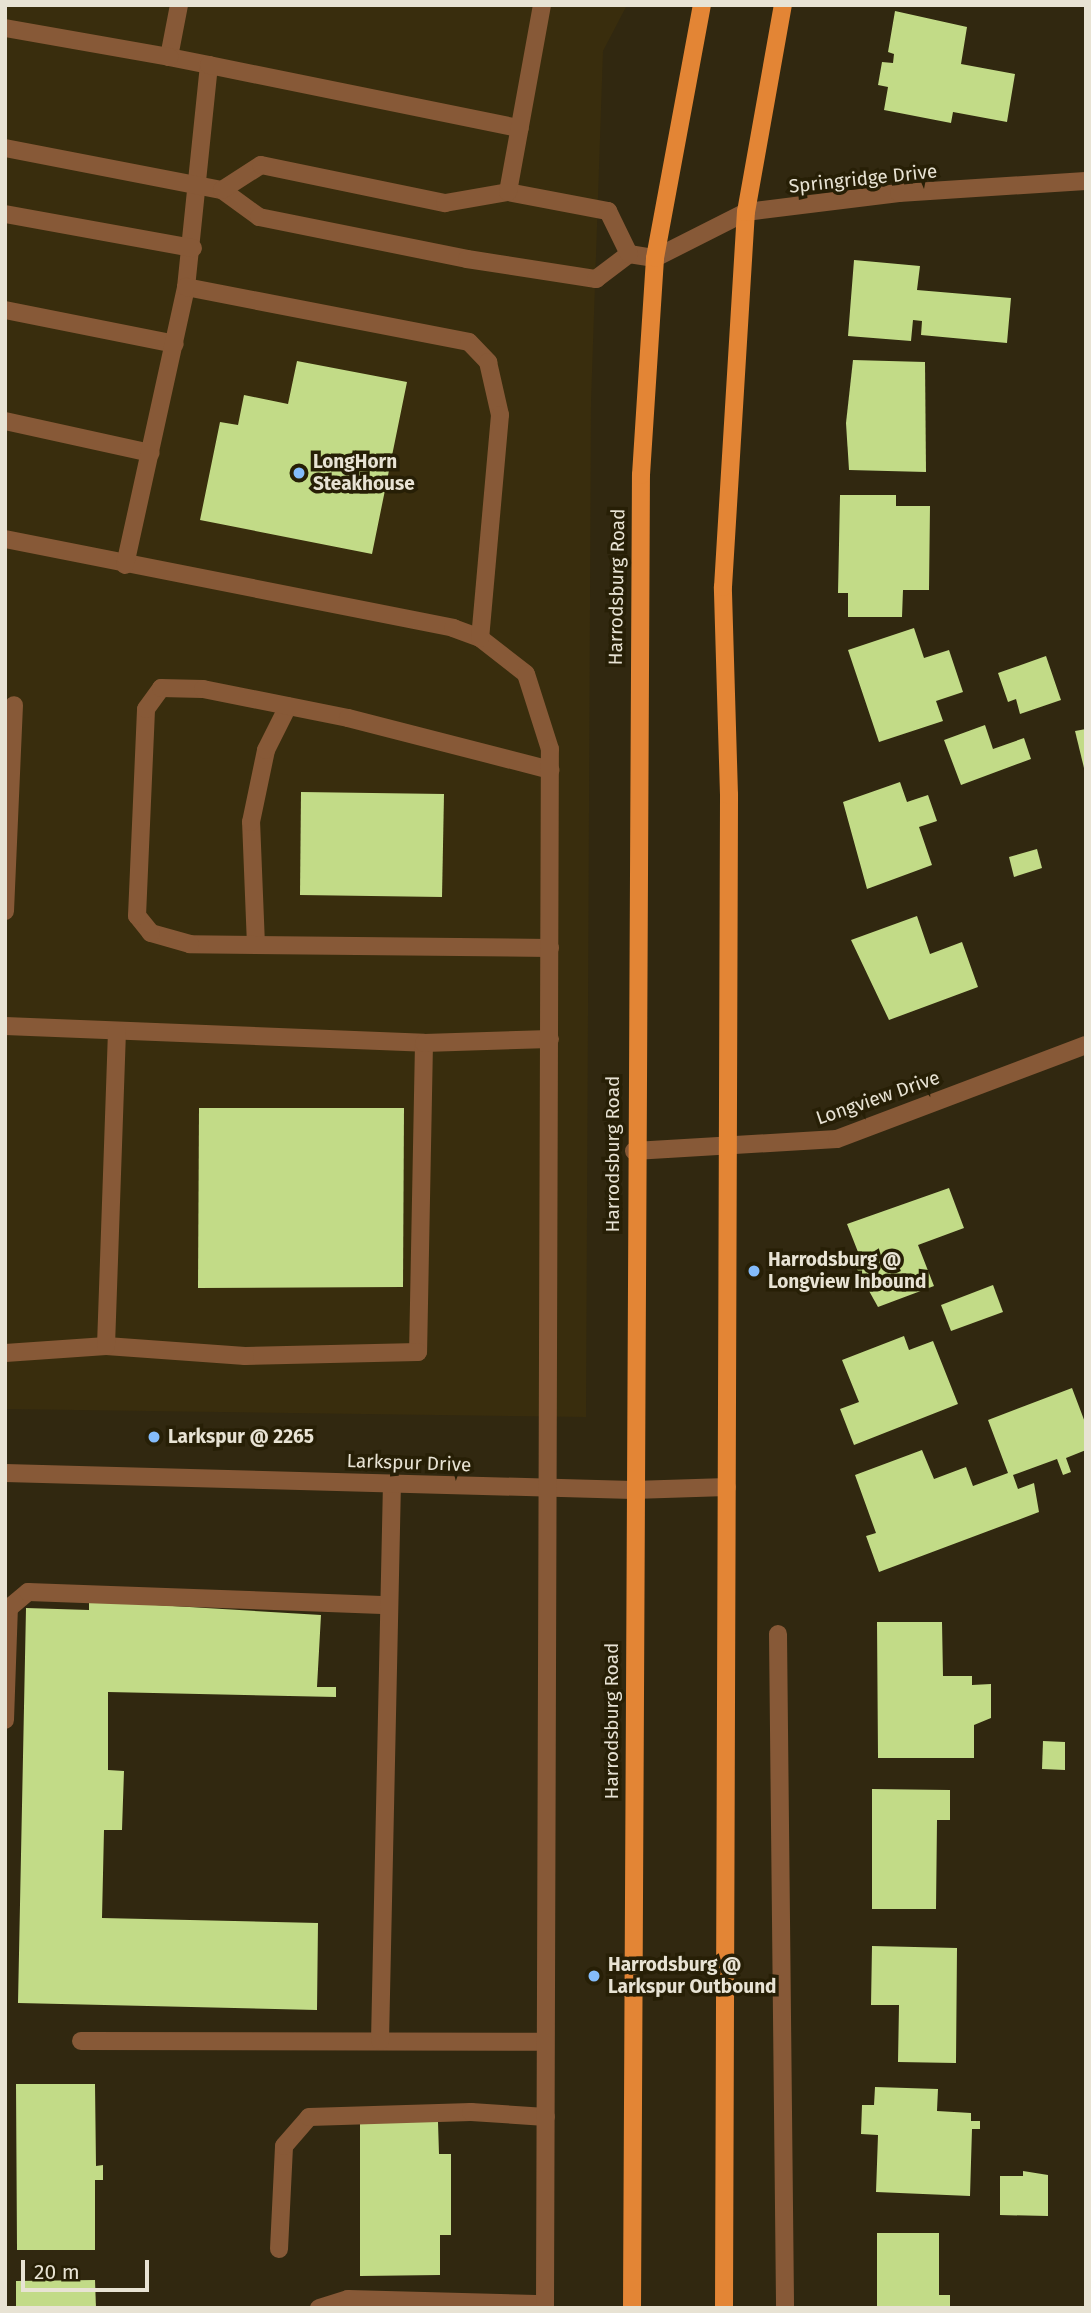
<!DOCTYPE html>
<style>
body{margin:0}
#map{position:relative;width:1091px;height:2313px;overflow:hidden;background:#312810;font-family:"Fira Sans",sans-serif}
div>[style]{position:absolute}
.built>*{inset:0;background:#392d0d}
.building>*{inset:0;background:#c2db87}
.lane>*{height:18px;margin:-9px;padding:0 9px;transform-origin:9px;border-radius:9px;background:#875937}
.street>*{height:18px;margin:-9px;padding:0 9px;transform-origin:9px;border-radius:9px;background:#875937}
.primary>*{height:18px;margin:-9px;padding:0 9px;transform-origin:9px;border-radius:9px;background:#e38535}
.dots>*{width:19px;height:19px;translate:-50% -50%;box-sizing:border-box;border:4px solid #271f06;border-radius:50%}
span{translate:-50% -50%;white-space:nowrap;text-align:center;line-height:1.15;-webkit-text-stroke:7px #271f06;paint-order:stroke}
.street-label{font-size:19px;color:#e8e3d4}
.poi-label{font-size:19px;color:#e8e3d4;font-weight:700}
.left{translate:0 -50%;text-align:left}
.frame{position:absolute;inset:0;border:7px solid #e8e3d4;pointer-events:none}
.scale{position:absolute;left:21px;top:2260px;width:128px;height:32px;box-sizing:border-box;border:4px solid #e8e3d4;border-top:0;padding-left:9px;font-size:21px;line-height:24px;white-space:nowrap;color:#e8e3d4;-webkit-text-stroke:5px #271f06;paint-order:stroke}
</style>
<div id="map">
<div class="built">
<div style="clip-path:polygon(5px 5px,627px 5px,603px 51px,591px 402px,586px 1417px,5px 1409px)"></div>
</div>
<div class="building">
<div style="clip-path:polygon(895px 11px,967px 27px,961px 64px,1015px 74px,1007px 122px,953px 112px,951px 123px,884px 110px,888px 87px,878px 85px,882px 62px,893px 63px,894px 54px,888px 52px)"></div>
<div style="clip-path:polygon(854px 260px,920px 266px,917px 290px,1011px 298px,1007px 343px,921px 335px,922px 321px,913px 320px,911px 341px,848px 336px)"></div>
<div style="clip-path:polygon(853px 360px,925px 362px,926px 472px,849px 470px,846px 423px)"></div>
<div style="clip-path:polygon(297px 361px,407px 382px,372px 554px,200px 520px,220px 422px,238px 425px,244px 395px,288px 404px)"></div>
<div style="clip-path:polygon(840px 495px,896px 495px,896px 506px,930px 506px,929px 590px,903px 590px,902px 617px,848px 617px,848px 593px,838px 593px)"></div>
<div style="clip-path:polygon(914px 628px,924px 658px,949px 650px,963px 692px,936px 701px,943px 721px,879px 742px,848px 650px)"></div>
<div style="clip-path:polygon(1046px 656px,1061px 700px,1020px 714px,1016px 699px,1008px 702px,998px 673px)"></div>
<div style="clip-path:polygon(985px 725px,993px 749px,1024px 738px,1031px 759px,961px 785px,944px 740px)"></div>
<div style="clip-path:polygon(1086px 729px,1086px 772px,1085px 772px,1075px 731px)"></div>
<div style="clip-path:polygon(900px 782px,907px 802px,928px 795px,937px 821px,919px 827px,932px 865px,867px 889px,843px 802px)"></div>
<div style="clip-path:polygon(301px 792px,444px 794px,442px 897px,300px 895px)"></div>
<div style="clip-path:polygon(1037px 849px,1042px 868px,1014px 877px,1009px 857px)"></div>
<div style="clip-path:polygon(917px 916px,930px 954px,962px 942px,978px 987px,889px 1020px,851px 940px)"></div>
<div style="clip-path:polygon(199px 1108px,404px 1108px,403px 1287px,198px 1288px)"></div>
<div style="clip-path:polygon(949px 1188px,964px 1228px,918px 1245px,934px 1286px,878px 1307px,849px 1255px,858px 1252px,847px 1224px)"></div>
<div style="clip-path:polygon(993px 1285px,1003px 1312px,951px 1331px,941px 1305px)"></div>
<div style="clip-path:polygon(904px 1336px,909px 1350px,933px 1341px,958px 1404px,854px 1445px,840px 1409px,859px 1402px,842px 1360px)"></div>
<div style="clip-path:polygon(1072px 1388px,1086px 1425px,1086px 1450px,1066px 1458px,1071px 1472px,1063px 1475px,1057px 1459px,1013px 1475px,1018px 1489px,1034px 1483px,1039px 1512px,879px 1572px,866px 1536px,876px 1533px,855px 1475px,922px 1450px,934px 1479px,966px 1467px,973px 1486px,1008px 1473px,988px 1420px)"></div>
<div style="clip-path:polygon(89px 1601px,321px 1615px,317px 1687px,336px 1687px,336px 1697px,108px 1692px,108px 1770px,124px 1771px,122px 1830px,104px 1830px,102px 1918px,318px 1923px,317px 2010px,18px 2003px,26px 1608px,89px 1610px)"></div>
<div style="clip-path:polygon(877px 1622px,942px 1622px,943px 1676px,972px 1676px,972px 1685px,991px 1684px,991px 1718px,974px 1725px,974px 1758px,878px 1758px)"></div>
<div style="clip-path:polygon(1043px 1741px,1065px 1742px,1065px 1770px,1042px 1769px)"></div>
<div style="clip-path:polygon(872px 1789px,950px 1790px,950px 1820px,937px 1820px,936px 1909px,872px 1909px)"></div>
<div style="clip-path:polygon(872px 1946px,957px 1948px,956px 2063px,898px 2062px,899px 2005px,871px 2005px)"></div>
<div style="clip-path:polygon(16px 2084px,95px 2084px,96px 2166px,103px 2165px,103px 2180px,95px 2180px,95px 2250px,17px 2250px)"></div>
<div style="clip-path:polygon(875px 2087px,938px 2089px,937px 2111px,971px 2113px,971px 2121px,980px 2121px,980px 2129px,972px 2129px,970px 2196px,876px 2192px,878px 2135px,861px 2134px,862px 2105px,874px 2105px)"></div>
<div style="clip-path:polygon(360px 2122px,438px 2122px,439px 2154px,451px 2154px,451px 2235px,440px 2235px,440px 2275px,360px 2276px)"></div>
<div style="clip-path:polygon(1023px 2171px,1048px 2175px,1048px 2216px,1000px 2215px,1000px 2176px,1023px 2176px)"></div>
<div style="clip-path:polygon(877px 2233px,939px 2233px,939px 2295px,950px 2295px,950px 2308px,877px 2308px)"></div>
<div style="clip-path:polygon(95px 2280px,96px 2308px,16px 2308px,16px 2281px)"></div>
</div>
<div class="lane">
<div style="left:179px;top:5px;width:53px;rotate:100.9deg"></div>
<div style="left:169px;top:57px;width:41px;rotate:11.3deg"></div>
<div style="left:209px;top:65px;width:223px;rotate:95.9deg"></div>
<div style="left:5px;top:28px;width:167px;rotate:10deg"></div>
<div style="left:209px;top:65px;width:317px;rotate:11.5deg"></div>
<div style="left:5px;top:148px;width:221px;rotate:11deg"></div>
<div style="left:222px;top:190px;width:46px;rotate:36.1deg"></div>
<div style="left:259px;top:217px;width:212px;rotate:11.4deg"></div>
<div style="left:467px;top:259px;width:131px;rotate:8.8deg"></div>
<div style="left:596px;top:279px;width:41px;rotate:-37.1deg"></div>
<div style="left:629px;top:254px;width:26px;rotate:9deg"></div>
<div style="left:222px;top:190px;width:46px;rotate:-32.7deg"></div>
<div style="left:261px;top:165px;width:188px;rotate:11.7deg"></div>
<div style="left:445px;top:203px;width:64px;rotate:-9.9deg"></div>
<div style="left:508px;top:192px;width:102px;rotate:10.8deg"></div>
<div style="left:608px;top:211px;width:48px;rotate:64deg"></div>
<div style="left:508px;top:192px;width:190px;rotate:-79.7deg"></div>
<div style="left:5px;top:214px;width:191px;rotate:10.3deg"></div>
<div style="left:5px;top:310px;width:173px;rotate:11.3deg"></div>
<div style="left:5px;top:421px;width:149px;rotate:12.4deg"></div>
<div style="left:5px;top:539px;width:457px;rotate:11.2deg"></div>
<div style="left:453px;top:628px;width:29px;rotate:20deg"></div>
<div style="left:480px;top:638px;width:58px;rotate:38deg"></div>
<div style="left:526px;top:674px;width:79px;rotate:72.3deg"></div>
<div style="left:125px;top:565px;width:285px;rotate:-77.6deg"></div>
<div style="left:186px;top:287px;width:288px;rotate:11deg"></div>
<div style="left:469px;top:342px;width:28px;rotate:46deg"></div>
<div style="left:488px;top:362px;width:54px;rotate:77.2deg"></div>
<div style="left:500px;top:415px;width:224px;rotate:95.1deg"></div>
<div style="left:5px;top:911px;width:206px;rotate:-87.5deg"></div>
<div style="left:256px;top:945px;width:123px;rotate:-92.3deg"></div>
<div style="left:251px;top:822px;width:74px;rotate:-78.2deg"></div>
<div style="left:266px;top:750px;width:49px;rotate:-63.4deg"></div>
<div style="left:550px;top:948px;width:360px;rotate:-179.4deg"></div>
<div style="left:190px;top:944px;width:41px;rotate:-164.2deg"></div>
<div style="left:151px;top:933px;width:22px;rotate:-129deg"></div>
<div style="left:137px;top:916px;width:207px;rotate:-87.5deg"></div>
<div style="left:146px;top:709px;width:26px;rotate:-54deg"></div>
<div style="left:161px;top:688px;width:42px;rotate:1.4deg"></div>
<div style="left:203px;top:689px;width:148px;rotate:11.3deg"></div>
<div style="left:348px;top:718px;width:209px;rotate:14.4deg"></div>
<div style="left:5px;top:1026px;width:419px;rotate:2.3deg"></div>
<div style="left:424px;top:1043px;width:309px;rotate:91.1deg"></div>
<div style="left:418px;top:1352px;width:173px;rotate:178.7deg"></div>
<div style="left:245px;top:1356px;width:139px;rotate:-175.9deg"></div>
<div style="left:106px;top:1346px;width:101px;rotate:176deg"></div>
<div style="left:424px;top:1043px;width:126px;rotate:-1.8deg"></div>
<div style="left:106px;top:1346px;width:315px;rotate:-88deg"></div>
<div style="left:5px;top:1720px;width:112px;rotate:-88deg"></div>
<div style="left:9px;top:1608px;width:25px;rotate:-40deg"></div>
<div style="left:28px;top:1592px;width:361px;rotate:2.1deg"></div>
<div style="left:81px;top:2041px;width:463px;rotate:0.1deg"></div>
<div style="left:380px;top:2041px;width:557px;rotate:-88.77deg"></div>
<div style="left:279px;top:2249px;width:103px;rotate:-87.2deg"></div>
<div style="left:284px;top:2146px;width:38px;rotate:-49deg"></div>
<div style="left:309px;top:2117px;width:162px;rotate:-1.8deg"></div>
<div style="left:471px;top:2112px;width:75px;rotate:3.8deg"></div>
<div style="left:319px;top:2308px;width:30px;rotate:-17deg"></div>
<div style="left:348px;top:2299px;width:197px;rotate:1.5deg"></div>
</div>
<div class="street">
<div style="left:655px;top:258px;width:102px;rotate:-26.8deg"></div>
<div style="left:746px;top:212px;width:154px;rotate:-7.1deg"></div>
<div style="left:899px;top:193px;width:187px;rotate:-3.7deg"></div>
<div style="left:634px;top:1151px;width:203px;rotate:-3.4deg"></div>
<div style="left:837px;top:1139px;width:266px;rotate:-20.7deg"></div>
<div style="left:5px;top:1473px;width:628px;rotate:1.55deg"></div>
<div style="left:633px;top:1490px;width:94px;rotate:-1.8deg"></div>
<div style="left:778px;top:1634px;width:674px;rotate:89.4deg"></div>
<div style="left:545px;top:2308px;width:1559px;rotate:-89.82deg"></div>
</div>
<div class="primary">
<div style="left:632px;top:2308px;width:1833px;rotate:-89.72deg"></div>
<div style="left:641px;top:475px;width:217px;rotate:-86.3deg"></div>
<div style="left:655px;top:258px;width:257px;rotate:-79.5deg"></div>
<div style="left:724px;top:2308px;width:1513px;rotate:-89.81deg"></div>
<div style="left:729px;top:795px;width:208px;rotate:-91.7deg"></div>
<div style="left:723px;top:587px;width:376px;rotate:-86.5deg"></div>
<div style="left:746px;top:212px;width:210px;rotate:-79.9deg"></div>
</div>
<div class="dots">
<div style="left:299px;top:473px;background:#84bcfb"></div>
<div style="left:754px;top:1271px;background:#84bcfb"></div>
<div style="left:154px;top:1437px;background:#84bcfb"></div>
<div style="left:594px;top:1976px;background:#84bcfb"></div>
</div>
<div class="street-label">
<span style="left:863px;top:179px;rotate:-6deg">Springridge Drive</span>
<span style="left:617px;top:587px;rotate:-89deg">Harrodsburg Road</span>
<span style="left:878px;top:1098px;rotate:-19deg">Longview Drive</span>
<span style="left:613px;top:1154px;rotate:-90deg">Harrodsburg Road</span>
<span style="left:409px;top:1463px;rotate:2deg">Larkspur Drive</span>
<span style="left:612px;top:1721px;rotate:-90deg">Harrodsburg Road</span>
</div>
<div class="poi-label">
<span class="left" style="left:313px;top:473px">LongHorn<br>Steakhouse</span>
<span class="left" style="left:768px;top:1271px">Harrodsburg @<br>Longview Inbound</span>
<span class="left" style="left:168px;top:1437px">Larkspur @ 2265</span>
<span class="left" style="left:608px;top:1976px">Harrodsburg @<br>Larkspur Outbound</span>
</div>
<div class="frame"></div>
<div class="scale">20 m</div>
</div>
